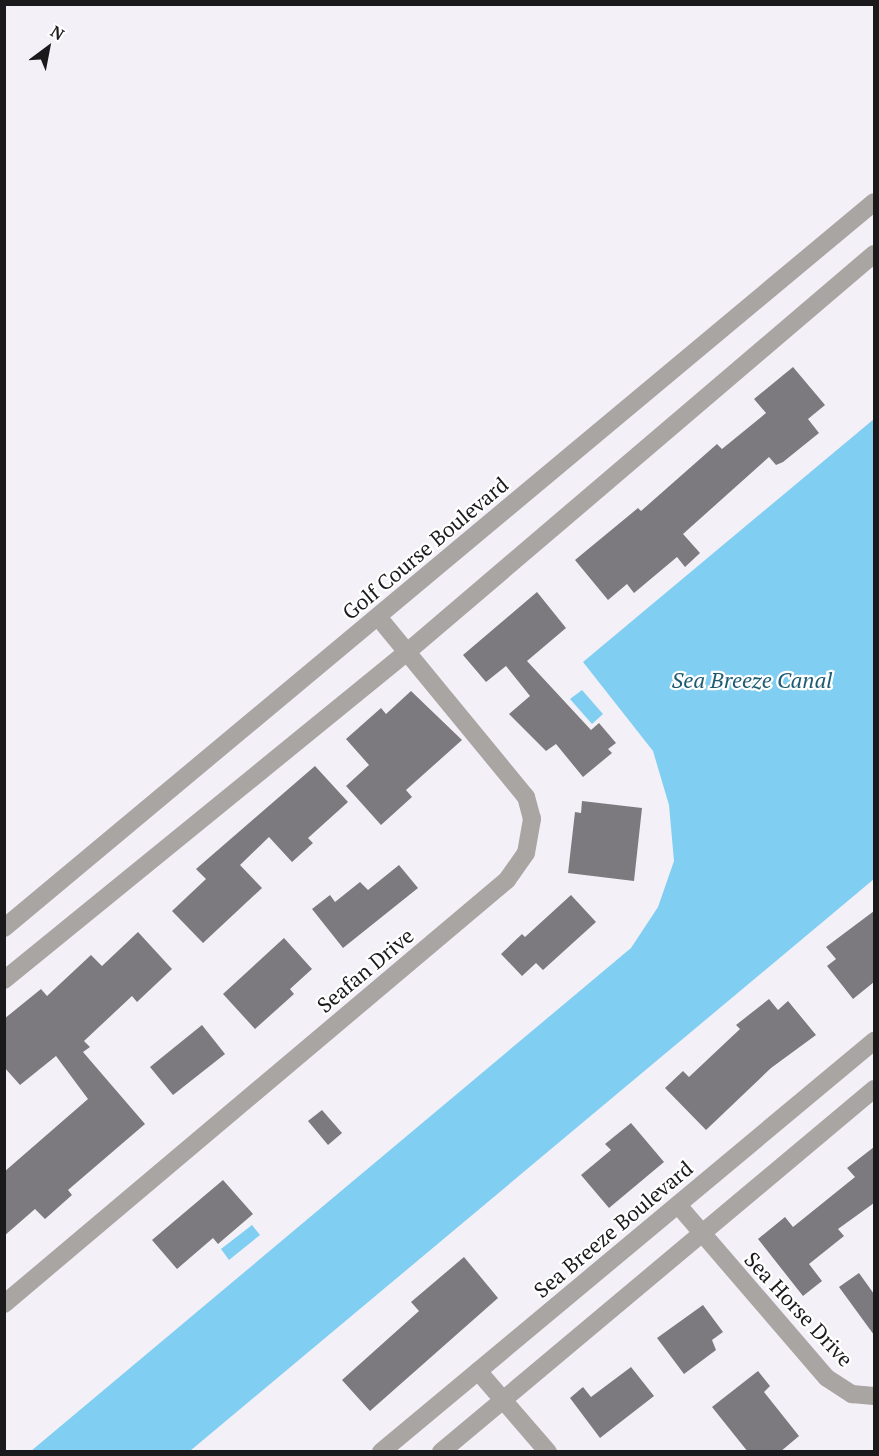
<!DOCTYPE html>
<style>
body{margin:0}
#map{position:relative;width:879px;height:1456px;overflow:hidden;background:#f4f0f7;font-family:"PT Serif",serif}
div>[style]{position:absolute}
.water>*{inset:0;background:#80cef2}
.building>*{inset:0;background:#7c797f}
.minor>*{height:18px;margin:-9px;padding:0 9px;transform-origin:9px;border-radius:9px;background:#a8a5a3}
span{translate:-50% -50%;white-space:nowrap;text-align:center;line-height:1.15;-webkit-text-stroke:4.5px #fff;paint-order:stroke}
.street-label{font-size:21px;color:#1a191b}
.water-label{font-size:22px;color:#1d5b73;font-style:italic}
.frame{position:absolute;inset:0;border:6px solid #1a191b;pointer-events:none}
.north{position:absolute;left:18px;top:18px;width:60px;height:60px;-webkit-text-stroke:4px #fff;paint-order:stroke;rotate:32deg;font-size:16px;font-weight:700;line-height:24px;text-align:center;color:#1a191b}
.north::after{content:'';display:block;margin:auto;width:21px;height:27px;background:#1a191b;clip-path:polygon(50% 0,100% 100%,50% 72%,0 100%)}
</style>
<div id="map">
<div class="water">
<div style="clip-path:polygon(874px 419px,874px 879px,190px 1451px,31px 1451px,631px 948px,658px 907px,674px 861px,669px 805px,653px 751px,583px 662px)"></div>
<div style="clip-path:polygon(582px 690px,603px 714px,592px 724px,570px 699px)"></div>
<div style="clip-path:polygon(252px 1225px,260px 1235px,229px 1260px,221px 1249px)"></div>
</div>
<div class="building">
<div style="clip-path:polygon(793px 367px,825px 405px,808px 419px,819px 433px,783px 462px,776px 465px,769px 457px,683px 534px,700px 553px,685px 567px,677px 557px,634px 593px,627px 584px,608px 600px,575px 560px,638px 508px,641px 511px,717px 444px,722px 449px,766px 413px,754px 399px)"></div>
<div style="clip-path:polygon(537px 592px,566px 628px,527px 661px,591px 730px,599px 723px,616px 743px,608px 749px,612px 753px,583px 777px,556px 744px,546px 751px,509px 714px,530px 696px,506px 666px,486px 682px,463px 655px)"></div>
<div style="clip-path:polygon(411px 691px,462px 740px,406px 790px,412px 797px,381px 825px,346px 786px,369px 765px,346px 739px,381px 708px,386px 714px)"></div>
<div style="clip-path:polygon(315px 766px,348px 802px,308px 838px,313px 843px,292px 862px,269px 837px,240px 865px,262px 888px,203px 943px,172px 911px,206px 879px,196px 869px)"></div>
<div style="clip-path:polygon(582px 801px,642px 808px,634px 881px,568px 873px,575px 812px,581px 813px)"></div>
<div style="clip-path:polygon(399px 865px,418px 888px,343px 948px,312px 909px,330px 895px,335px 902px,360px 882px,368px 890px)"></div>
<div style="clip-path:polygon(571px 895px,596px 922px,543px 970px,536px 963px,522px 976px,501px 954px,522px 934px,525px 937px)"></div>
<div style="clip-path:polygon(874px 911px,874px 982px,853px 999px,827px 966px,836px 959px,826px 947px)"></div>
<div style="clip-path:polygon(138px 932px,172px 969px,137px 1002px,132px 996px,84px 1041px,90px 1047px,83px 1052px,145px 1124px,68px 1190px,72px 1195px,45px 1219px,35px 1209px,4px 1236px,4px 1172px,88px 1099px,56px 1056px,20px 1085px,4px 1067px,4px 1019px,41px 989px,47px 996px,91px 955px,102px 966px)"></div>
<div style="clip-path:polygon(284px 938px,312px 969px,290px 989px,294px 994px,255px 1029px,223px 994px)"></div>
<div style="clip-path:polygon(769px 999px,778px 1010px,788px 1001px,816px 1035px,771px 1068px,706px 1130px,665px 1088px,683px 1071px,689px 1077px,740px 1029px,736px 1025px)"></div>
<div style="clip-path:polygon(202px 1025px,225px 1054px,173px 1095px,150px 1067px)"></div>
<div style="clip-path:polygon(322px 1110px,342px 1133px,328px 1145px,308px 1121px)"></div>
<div style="clip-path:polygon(631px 1123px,664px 1162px,609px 1208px,581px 1175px,611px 1150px,605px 1144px)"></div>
<div style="clip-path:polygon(874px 1147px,874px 1203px,838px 1229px,844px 1236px,809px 1264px,822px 1281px,803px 1296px,758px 1239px,785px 1217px,793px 1227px,855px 1177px,847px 1168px)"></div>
<div style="clip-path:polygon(223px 1180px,253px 1214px,218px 1244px,213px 1238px,177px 1269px,152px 1240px)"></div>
<div style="clip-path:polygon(464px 1257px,498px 1298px,370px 1411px,342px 1380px,419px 1311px,411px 1302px)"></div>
<div style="clip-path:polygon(859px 1273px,874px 1294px,874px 1335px,839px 1287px)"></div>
<div style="clip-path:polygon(703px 1305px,723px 1332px,712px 1340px,716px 1350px,684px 1374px,657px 1338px)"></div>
<div style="clip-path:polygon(631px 1367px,654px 1396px,600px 1438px,570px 1398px,583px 1387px,591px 1397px)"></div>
<div style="clip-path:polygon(758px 1371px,770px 1386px,764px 1392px,799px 1436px,780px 1452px,748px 1452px,712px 1407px)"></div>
</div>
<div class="minor">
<div style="left:4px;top:928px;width:1133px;rotate:-39.84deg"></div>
<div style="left:4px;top:980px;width:518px;rotate:-39.13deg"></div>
<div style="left:406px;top:653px;width:615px;rotate:-40.45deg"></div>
<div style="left:678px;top:1205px;width:228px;rotate:49.3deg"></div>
<div style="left:827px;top:1378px;width:30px;rotate:33deg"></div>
<div style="left:852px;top:1394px;width:22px;rotate:5deg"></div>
<div style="left:4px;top:1304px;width:658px;rotate:-40.13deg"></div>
<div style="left:507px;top:880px;width:33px;rotate:-55deg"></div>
<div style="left:526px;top:853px;width:35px;rotate:-80deg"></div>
<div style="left:532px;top:819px;width:23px;rotate:-105deg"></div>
<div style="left:526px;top:797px;width:233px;rotate:-129.4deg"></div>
<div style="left:478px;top:1371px;width:107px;rotate:49.2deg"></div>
<div style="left:381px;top:1452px;width:642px;rotate:-39.82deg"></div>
<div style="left:441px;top:1452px;width:565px;rotate:-39.97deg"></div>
</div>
<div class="street-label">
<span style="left:425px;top:548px;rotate:-40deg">Golf Course Boulevard</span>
<span style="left:365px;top:970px;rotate:-40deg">Seafan Drive</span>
<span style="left:613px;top:1229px;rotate:-40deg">Sea Breeze Boulevard</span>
<span style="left:799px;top:1309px;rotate:47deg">Sea Horse Drive</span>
</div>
<div class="water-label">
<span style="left:752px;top:680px">Sea Breeze Canal</span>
</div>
<div class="frame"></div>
<div class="north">N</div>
</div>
